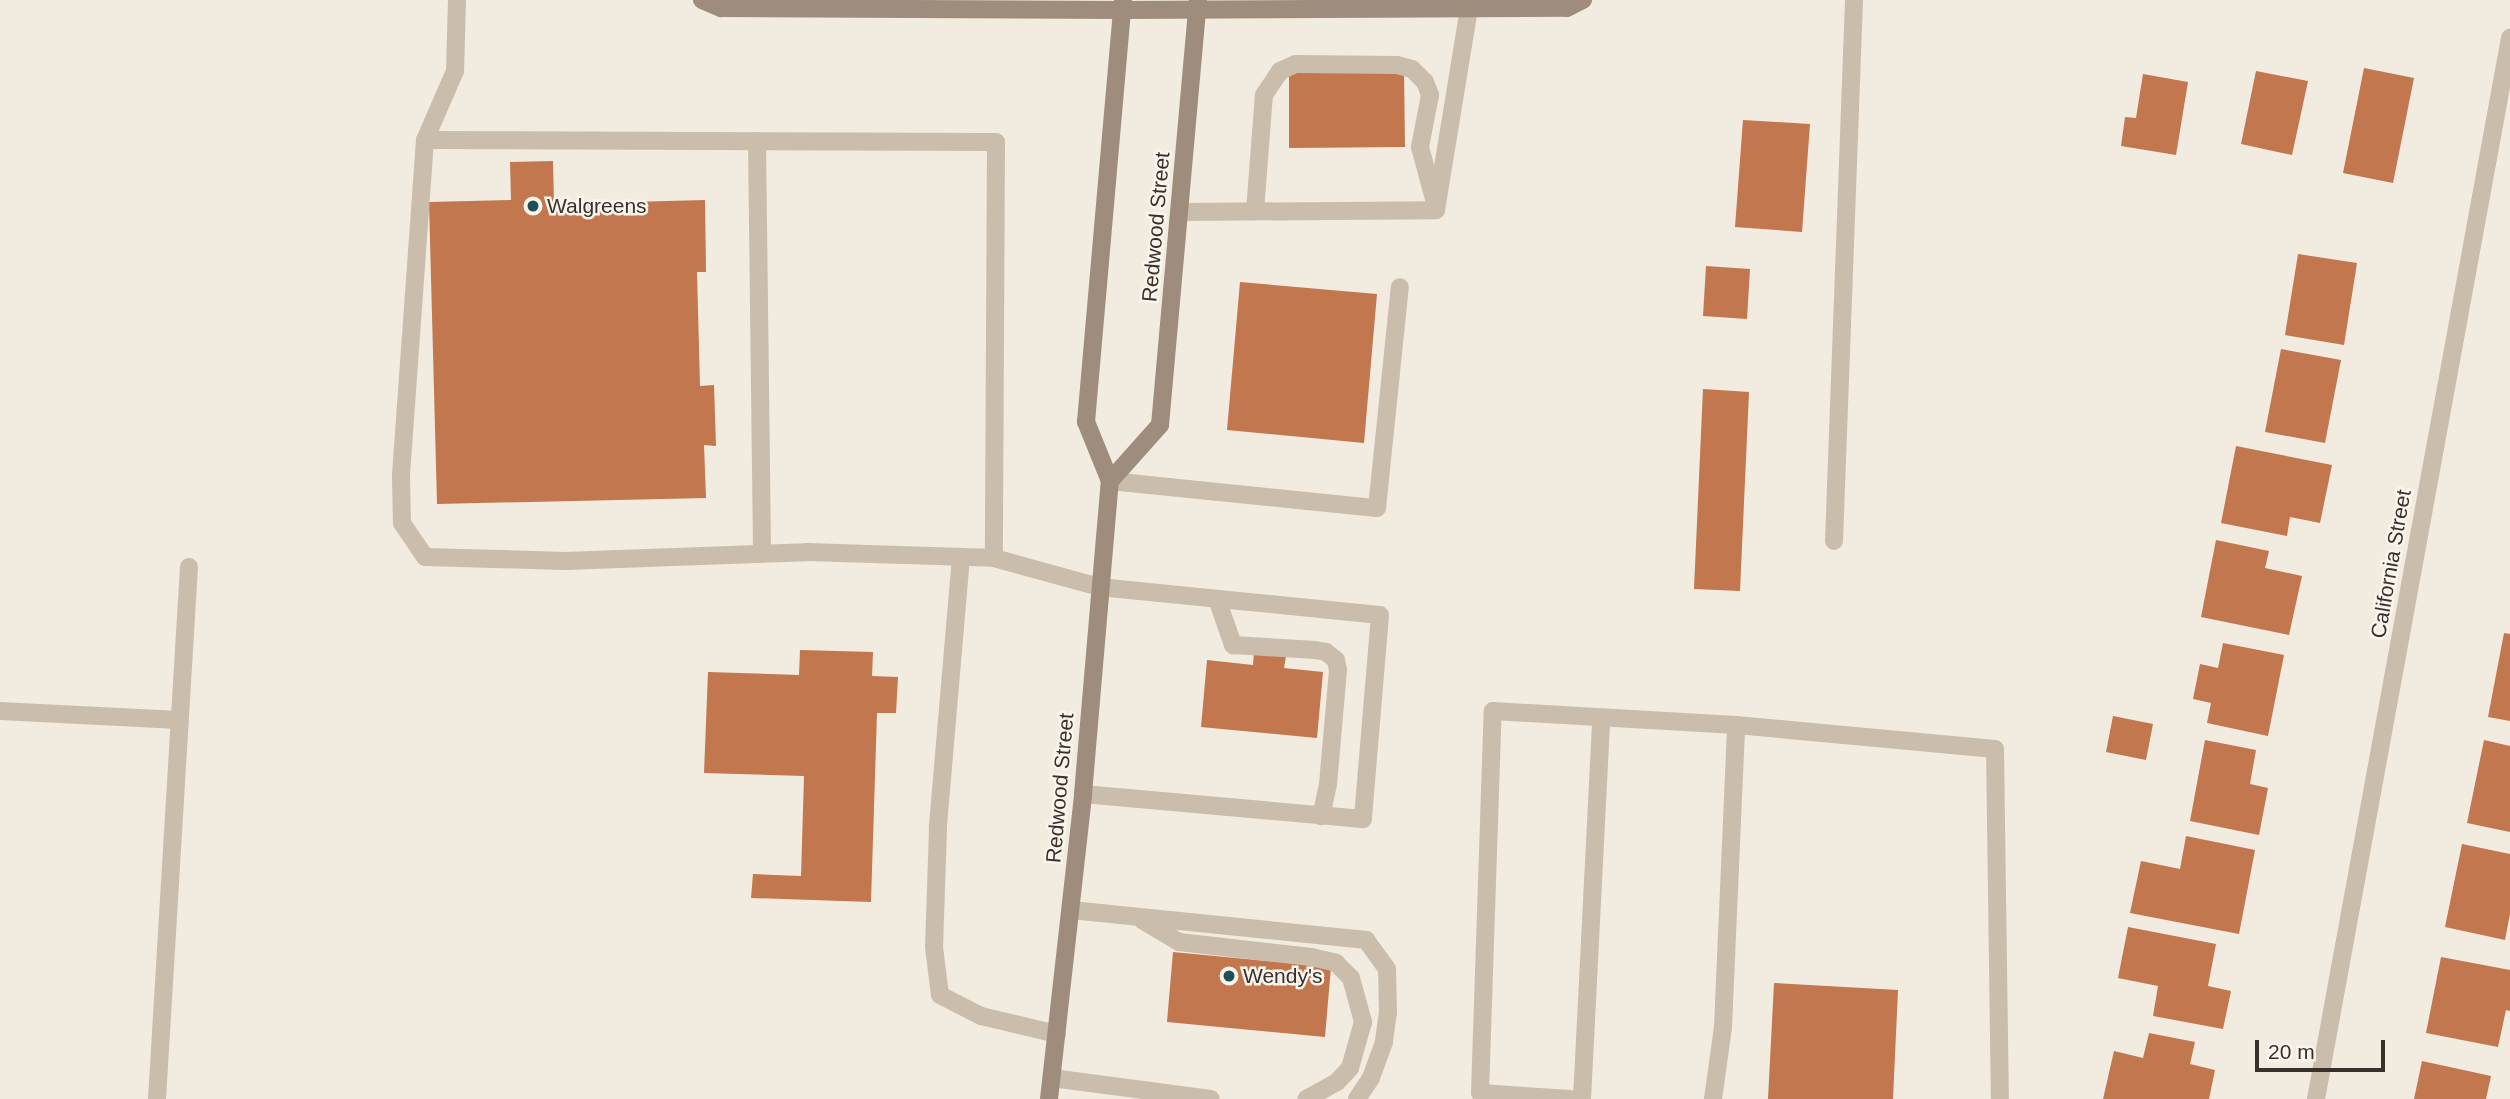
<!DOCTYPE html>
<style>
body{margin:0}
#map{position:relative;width:2510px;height:1099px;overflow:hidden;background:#f2ebdf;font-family:Arial,sans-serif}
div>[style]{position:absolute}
.building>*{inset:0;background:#c2774e}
.lane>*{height:18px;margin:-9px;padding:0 9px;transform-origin:9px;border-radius:9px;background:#cabdab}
.street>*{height:18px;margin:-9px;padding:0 9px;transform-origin:9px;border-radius:9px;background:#cabdab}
.secondary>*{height:18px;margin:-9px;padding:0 9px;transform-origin:9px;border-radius:9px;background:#9e8d7d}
.dots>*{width:19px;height:19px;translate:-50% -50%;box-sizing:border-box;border:4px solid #faf5ec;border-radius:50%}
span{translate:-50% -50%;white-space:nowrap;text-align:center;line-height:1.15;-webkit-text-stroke:5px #faf5ec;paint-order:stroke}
.poi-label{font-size:21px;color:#38302a}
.left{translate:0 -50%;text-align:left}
.street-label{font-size:21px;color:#38302a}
.scale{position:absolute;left:2255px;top:1040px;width:130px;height:32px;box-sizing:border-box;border:4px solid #38302a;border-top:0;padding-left:9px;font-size:21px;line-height:24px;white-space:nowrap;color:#38302a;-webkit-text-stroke:5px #faf5ec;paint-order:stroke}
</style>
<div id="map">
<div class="building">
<div style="clip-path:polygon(2364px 68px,2414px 78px,2393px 183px,2343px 173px)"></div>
<div style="clip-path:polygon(1404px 69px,1405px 147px,1289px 148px,1289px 70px)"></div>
<div style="clip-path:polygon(2256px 71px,2308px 81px,2292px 155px,2241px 144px)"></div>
<div style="clip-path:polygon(2143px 74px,2188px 82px,2176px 155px,2121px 146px,2125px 117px,2136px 118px)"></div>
<div style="clip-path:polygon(1743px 120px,1810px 124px,1802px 232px,1735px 227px)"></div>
<div style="clip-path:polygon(553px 161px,554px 204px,705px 200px,706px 272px,697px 272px,700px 386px,714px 385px,716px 446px,704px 445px,706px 498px,437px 504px,429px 202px,511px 200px,510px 162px)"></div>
<div style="clip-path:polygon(2298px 254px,2357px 263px,2344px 345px,2285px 335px)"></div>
<div style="clip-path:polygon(1706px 266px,1750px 269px,1747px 319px,1703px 316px)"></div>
<div style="clip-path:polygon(1240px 282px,1377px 294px,1364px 443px,1227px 430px)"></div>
<div style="clip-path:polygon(2281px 349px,2341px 360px,2325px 443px,2265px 432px)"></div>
<div style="clip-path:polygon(1703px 389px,1749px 392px,1740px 591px,1694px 589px)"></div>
<div style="clip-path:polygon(2236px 446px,2332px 465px,2320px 523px,2290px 517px,2287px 536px,2221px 523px)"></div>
<div style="clip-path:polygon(2216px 540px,2269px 551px,2265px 568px,2302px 576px,2289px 635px,2201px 617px)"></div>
<div style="clip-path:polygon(2504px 633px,2510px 634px,2510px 721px,2488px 717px)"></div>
<div style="clip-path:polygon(2223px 643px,2284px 655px,2268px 736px,2207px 723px,2211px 703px,2193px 699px,2200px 664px,2218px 668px)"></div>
<div style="clip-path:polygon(800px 650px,873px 652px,872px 676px,898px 677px,896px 713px,877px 713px,871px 902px,751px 898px,753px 874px,801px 876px,804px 776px,704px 773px,708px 672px,799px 675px)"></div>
<div style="clip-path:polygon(1254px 652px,1286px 656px,1284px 668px,1323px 672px,1317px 738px,1201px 727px,1207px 660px,1253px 665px)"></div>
<div style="clip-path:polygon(2113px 716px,2153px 724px,2146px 760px,2106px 752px)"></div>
<div style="clip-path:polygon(2205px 740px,2256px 750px,2250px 784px,2268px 788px,2259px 835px,2190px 821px)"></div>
<div style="clip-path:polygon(2484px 740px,2510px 746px,2510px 832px,2467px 823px)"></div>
<div style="clip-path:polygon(2186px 836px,2255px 850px,2239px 934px,2130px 913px,2141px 861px,2180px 869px)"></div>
<div style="clip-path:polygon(2462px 844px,2510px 854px,2510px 914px,2505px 940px,2445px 927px)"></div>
<div style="clip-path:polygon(2128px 927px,2216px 944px,2208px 986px,2231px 991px,2223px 1029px,2153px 1016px,2158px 986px,2118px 978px)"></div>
<div style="clip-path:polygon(1173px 952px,1331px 967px,1325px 1037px,1167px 1022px)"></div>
<div style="clip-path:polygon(2441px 957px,2510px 970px,2510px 1011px,2506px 1010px,2498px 1047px,2426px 1033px)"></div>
<div style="clip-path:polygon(1774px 983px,1898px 990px,1893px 1099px,1768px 1099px)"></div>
<div style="clip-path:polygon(2149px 1033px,2195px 1042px,2190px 1064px,2215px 1070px,2209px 1099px,2103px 1099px,2114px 1051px,2143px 1058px)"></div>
<div style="clip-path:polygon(2422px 1061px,2491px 1076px,2486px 1099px,2414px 1099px)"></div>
</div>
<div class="lane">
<div style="left:457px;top:0;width:71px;rotate:91.6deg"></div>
<div style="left:455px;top:71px;width:75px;rotate:113.5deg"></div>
<div style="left:425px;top:140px;width:338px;rotate:94.1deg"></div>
<div style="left:401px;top:477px;width:46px;rotate:88.8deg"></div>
<div style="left:402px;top:523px;width:41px;rotate:55.9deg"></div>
<div style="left:425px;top:557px;width:140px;rotate:1.6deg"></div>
<div style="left:565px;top:561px;width:242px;rotate:-2.1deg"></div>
<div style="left:807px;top:552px;width:187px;rotate:1.8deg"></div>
<div style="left:994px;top:558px;width:109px;rotate:15.4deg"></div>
<div style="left:1099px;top:587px;width:282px;rotate:5.7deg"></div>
<div style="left:1380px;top:615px;width:205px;rotate:94.8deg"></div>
<div style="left:1363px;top:819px;width:281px;rotate:-174.9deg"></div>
<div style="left:425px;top:140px;width:571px;rotate:0.2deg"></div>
<div style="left:996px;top:142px;width:416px;rotate:90.3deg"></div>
<div style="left:757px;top:141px;width:413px;rotate:89.3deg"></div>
<div style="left:1255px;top:211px;width:116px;rotate:-85.6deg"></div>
<div style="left:1264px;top:95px;width:29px;rotate:-56deg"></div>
<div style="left:1280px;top:71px;width:17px;rotate:-24deg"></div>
<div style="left:1296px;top:64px;width:101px;rotate:0.6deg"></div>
<div style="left:1397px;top:65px;width:16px;rotate:15deg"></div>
<div style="left:1412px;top:69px;width:18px;rotate:45deg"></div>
<div style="left:1425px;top:82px;width:14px;rotate:69deg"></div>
<div style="left:1430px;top:95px;width:53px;rotate:100.9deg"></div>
<div style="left:1420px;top:147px;width:58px;rotate:75deg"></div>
<div style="left:1181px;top:212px;width:255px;rotate:-0.4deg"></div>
<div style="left:1436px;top:210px;width:205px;rotate:-80.7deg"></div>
<div style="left:1110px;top:481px;width:268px;rotate:5.8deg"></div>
<div style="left:1377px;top:508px;width:222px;rotate:-84.1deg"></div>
<div style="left:1834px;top:541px;width:541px;rotate:-87.88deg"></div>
<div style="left:961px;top:557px;width:272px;rotate:94.9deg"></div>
<div style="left:938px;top:828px;width:119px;rotate:91.9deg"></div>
<div style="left:934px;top:947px;width:48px;rotate:82.9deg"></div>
<div style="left:940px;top:995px;width:46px;rotate:27.1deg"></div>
<div style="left:981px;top:1016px;width:78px;rotate:13.3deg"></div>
<div style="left:1217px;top:599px;width:49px;rotate:70.8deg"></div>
<div style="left:1233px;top:645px;width:82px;rotate:3.5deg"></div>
<div style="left:1315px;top:650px;width:11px;rotate:10deg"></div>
<div style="left:1326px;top:652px;width:13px;rotate:39deg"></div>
<div style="left:1336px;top:660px;width:10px;rotate:79deg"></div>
<div style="left:1338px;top:670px;width:114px;rotate:95deg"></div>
<div style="left:1328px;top:784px;width:33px;rotate:102deg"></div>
<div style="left:0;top:711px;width:179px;rotate:2.9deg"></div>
<div style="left:1071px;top:910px;width:297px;rotate:5.8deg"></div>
<div style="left:1366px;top:940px;width:36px;rotate:54deg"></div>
<div style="left:1387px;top:969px;width:43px;rotate:88.7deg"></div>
<div style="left:1388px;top:1012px;width:30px;rotate:98deg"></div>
<div style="left:1384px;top:1042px;width:38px;rotate:110deg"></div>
<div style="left:1371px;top:1078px;width:25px;rotate:124deg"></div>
<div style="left:1142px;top:920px;width:43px;rotate:30.7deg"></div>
<div style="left:1179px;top:942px;width:133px;rotate:6.5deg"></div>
<div style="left:1311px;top:957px;width:26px;rotate:13deg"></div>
<div style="left:1336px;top:963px;width:21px;rotate:45deg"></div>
<div style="left:1351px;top:978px;width:46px;rotate:74.7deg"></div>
<div style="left:1363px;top:1022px;width:48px;rotate:105.8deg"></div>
<div style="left:1350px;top:1068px;width:19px;rotate:133deg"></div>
<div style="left:1337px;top:1082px;width:35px;rotate:151deg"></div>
<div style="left:1052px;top:1078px;width:160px;rotate:7.5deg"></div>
<div style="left:157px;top:1099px;width:533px;rotate:-86.56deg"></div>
<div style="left:1570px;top:1099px;width:90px;rotate:-176.2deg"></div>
<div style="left:1480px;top:1093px;width:382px;rotate:-88.1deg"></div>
<div style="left:1493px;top:711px;width:243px;rotate:3.3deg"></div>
<div style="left:1736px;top:725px;width:260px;rotate:5.3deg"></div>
<div style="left:1995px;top:749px;width:350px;rotate:89.2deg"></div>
<div style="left:1582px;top:1099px;width:381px;rotate:-87.1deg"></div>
<div style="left:1713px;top:1099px;width:73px;rotate:-82.1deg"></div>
<div style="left:1723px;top:1027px;width:302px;rotate:-87.5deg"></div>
</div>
<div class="street">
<div style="left:2316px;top:1099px;width:1079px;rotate:-79.64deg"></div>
</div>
<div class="secondary">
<div style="left:702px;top:0;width:21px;rotate:23deg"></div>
<div style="left:721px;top:8px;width:401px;rotate:0.3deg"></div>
<div style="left:1122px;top:10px;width:445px;rotate:-0.3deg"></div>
<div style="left:1567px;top:8px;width:18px;rotate:-27deg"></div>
<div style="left:1110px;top:481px;width:75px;rotate:-48.2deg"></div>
<div style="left:1160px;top:425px;width:427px;rotate:-84.9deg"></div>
<div style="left:1049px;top:1099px;width:307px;rotate:-83.6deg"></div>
<div style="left:1083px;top:794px;width:314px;rotate:-85.1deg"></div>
<div style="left:1110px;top:481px;width:64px;rotate:-112.1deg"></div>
<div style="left:1086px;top:422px;width:424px;rotate:-85deg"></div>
</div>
<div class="dots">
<div style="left:533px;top:206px;background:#214f59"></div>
<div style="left:1229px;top:976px;background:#214f59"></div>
</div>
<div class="poi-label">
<span class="left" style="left:547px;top:206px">Walgreens</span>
<span class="left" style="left:1243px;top:976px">Wendy's</span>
</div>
<div class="street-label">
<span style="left:1156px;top:227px;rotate:-85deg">Redwood Street</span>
<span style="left:2391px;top:564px;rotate:-80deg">California Street</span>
<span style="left:1060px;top:788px;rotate:-85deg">Redwood Street</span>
</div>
<div class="scale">20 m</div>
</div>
